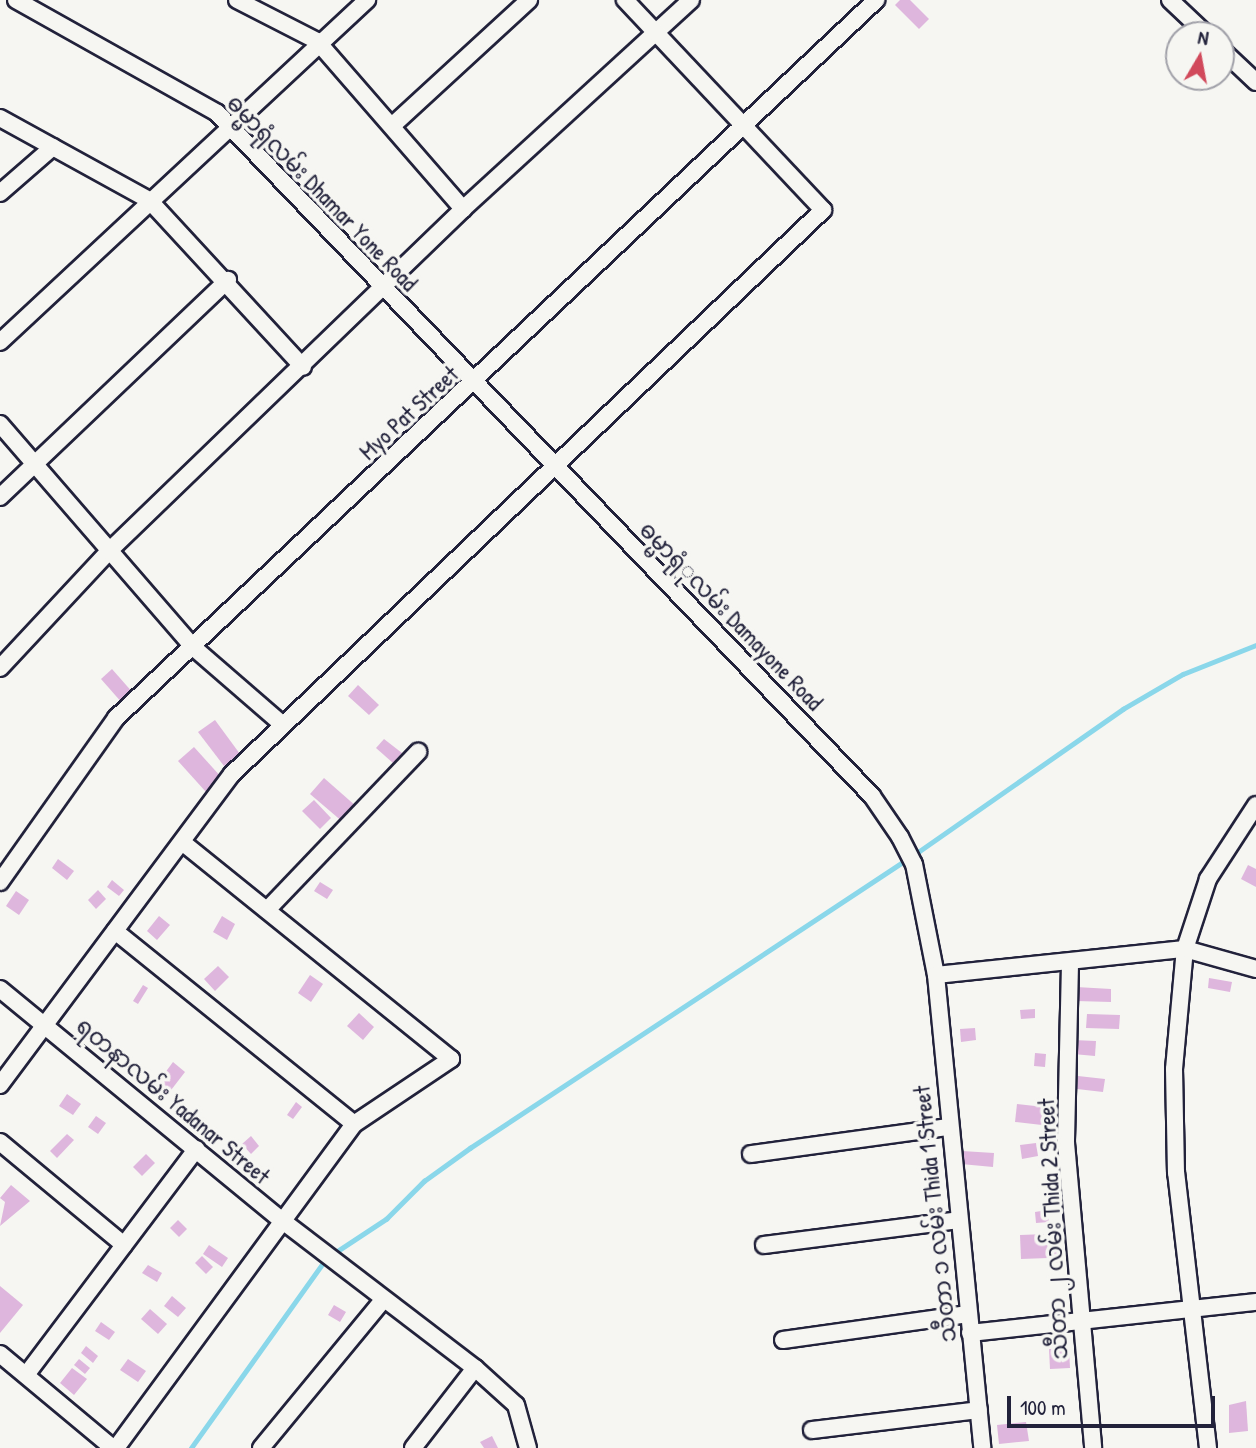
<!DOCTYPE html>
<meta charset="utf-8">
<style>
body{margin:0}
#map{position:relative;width:1256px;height:1448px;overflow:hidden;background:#f6f6f2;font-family:"Patrick Hand","Noto Sans Myanmar",sans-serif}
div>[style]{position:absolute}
.stream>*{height:4.5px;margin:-2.25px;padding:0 2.25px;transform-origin:2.25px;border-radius:2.25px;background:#8ad7ea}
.building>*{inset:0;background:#deb6dd}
.roads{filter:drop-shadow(2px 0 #22223b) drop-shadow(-2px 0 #22223b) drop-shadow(0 2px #22223b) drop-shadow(0 -2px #22223b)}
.minor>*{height:16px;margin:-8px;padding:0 8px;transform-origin:8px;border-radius:8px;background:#f6f6f2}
span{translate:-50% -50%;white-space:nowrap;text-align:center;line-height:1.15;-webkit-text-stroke:7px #f6f6f2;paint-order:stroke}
.street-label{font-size:23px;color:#22223b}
.north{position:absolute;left:1165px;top:21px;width:70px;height:70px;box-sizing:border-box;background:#f6f6f2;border:2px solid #a1a1a9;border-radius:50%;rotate:10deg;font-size:19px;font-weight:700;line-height:28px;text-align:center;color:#22223b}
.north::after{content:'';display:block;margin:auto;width:24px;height:32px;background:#d1495b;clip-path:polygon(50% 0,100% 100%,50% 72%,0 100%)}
.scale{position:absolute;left:1007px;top:1396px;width:208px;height:32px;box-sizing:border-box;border:4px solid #22223b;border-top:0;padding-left:9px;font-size:21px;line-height:24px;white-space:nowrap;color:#22223b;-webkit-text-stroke:5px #f6f6f2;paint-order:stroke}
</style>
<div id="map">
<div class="stream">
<div style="left:333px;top:1254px;width:64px;rotate:-33.4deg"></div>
<div style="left:386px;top:1219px;width:54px;rotate:-45deg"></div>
<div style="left:424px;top:1181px;width:57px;rotate:-35.7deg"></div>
<div style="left:470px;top:1148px;width:537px;rotate:-33.45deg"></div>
<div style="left:918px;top:852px;width:250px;rotate:-34.9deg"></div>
<div style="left:1123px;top:709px;width:69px;rotate:-30.3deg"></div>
<div style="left:1183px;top:674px;width:79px;rotate:-21.7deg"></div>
<div style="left:191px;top:1448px;width:232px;rotate:-54.5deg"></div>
</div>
<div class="building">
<div style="clip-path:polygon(900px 0,910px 0,929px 19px,919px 29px,895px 5px)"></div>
<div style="clip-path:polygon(112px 669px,134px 694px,123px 704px,101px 679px)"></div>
<div style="clip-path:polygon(358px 685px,379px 705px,369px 715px,348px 696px)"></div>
<div style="clip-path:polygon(215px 720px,240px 754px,224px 766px,198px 732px)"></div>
<div style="clip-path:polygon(384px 739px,402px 753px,393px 763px,376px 748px)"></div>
<div style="clip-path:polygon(194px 747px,222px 778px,206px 792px,178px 761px)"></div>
<div style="clip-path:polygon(324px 778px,357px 807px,344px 823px,310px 794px)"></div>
<div style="clip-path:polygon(314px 800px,331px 818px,320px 829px,302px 811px)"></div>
<div style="clip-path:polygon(58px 859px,74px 871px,67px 880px,52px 868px)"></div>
<div style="clip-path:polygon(1248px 865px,1256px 869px,1256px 887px,1241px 879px)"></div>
<div style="clip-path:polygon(112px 880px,124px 890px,119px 896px,107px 887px)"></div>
<div style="clip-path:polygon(320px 882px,333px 890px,327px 899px,314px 891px)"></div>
<div style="clip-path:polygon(98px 890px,106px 899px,96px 909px,88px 900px)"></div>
<div style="clip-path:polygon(16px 891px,29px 900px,19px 915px,6px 906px)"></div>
<div style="clip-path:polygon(159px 916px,170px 925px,157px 940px,147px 931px)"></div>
<div style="clip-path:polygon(222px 916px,235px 924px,227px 940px,213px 932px)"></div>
<div style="clip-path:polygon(218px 966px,229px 977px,215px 991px,204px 979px)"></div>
<div style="clip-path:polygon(310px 975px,323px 984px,311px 1002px,298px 993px)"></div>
<div style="clip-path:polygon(1209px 978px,1232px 982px,1230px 992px,1208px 988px)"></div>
<div style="clip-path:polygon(143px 985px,148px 988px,138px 1004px,133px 1001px)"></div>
<div style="clip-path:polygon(1076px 987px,1111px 989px,1111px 1002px,1076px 1001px)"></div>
<div style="clip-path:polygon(1035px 1009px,1035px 1018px,1021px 1019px,1020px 1010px)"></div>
<div style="clip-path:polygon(359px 1013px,374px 1027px,363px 1040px,347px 1026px)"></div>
<div style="clip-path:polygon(1087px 1014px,1120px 1015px,1119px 1029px,1086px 1028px)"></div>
<div style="clip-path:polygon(975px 1028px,976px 1040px,961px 1042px,960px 1029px)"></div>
<div style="clip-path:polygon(1073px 1040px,1096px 1041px,1095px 1056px,1073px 1054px)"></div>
<div style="clip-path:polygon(1035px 1053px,1046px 1054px,1045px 1067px,1034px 1066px)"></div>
<div style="clip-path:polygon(173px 1062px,185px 1072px,168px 1094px,156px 1085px)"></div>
<div style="clip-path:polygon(1078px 1076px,1105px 1079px,1103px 1092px,1077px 1089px)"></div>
<div style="clip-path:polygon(67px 1094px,81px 1104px,73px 1115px,59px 1106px)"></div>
<div style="clip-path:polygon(296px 1102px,302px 1107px,293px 1119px,287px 1115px)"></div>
<div style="clip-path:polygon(1017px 1104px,1044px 1107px,1042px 1125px,1015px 1122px)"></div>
<div style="clip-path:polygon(96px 1116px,106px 1123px,98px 1134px,88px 1127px)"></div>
<div style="clip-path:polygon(67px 1134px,74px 1140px,57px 1158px,50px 1151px)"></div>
<div style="clip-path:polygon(251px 1136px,259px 1146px,251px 1154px,242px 1144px)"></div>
<div style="clip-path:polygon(1036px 1143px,1038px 1156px,1022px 1159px,1020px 1145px)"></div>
<div style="clip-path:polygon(962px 1151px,994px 1153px,993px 1167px,961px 1164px)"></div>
<div style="clip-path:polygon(146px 1154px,155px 1163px,142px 1176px,133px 1167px)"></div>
<div style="clip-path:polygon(11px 1185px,30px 1201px,0 1226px,5px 1202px,0 1198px)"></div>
<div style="clip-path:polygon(1047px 1210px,1049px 1222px,1036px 1223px,1035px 1212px)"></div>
<div style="clip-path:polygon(178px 1220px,187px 1229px,179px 1237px,170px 1228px)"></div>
<div style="clip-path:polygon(1047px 1234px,1048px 1258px,1021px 1259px,1020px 1235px)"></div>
<div style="clip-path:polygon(209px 1245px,228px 1258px,222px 1267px,203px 1254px)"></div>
<div style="clip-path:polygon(1054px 1248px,1064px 1251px,1061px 1264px,1050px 1261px)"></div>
<div style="clip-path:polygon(202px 1256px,213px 1267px,206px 1274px,195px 1263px)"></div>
<div style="clip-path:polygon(148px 1265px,162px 1273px,157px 1282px,142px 1273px)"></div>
<div style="clip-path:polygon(0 1286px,23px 1305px,0 1333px)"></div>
<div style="clip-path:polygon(172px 1296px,186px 1308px,178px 1317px,164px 1306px)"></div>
<div style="clip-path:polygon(334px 1305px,346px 1312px,340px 1322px,328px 1315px)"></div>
<div style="clip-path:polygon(150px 1309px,167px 1324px,158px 1334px,141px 1319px)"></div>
<div style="clip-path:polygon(101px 1322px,115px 1332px,109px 1340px,95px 1331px)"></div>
<div style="clip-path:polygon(86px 1346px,98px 1356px,93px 1363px,81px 1353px)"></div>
<div style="clip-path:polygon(1069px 1348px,1070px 1368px,1050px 1369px,1049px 1349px)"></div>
<div style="clip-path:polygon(79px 1359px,90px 1368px,85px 1374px,74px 1365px)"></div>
<div style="clip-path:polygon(128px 1359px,146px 1371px,138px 1382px,120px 1370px)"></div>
<div style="clip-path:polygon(72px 1368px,87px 1379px,74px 1395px,60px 1383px)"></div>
<div style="clip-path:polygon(1246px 1401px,1248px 1431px,1229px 1433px,1229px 1405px)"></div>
<div style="clip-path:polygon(1026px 1422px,1029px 1441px,999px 1444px,997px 1425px)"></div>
<div style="clip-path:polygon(492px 1436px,498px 1448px,484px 1448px,480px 1442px)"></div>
</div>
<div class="roads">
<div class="minor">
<div style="left:16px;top:0;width:231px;rotate:29.3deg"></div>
<div style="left:217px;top:113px;width:946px;rotate:46.2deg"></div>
<div style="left:872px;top:796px;width:50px;rotate:55.7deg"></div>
<div style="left:900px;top:837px;width:30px;rotate:63deg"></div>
<div style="left:914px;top:864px;width:113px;rotate:78.8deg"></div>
<div style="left:936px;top:975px;width:475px;rotate:84.4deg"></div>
<div style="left:237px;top:0;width:90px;rotate:27.1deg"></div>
<div style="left:317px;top:41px;width:223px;rotate:49deg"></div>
<div style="left:1170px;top:0;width:51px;rotate:43.4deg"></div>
<div style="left:1221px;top:49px;width:48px;rotate:43.3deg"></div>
<div style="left:0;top:118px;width:170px;rotate:28.8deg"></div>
<div style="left:149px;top:200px;width:227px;rotate:47.3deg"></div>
<div style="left:393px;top:125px;width:185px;rotate:-42.6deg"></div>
<div style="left:0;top:193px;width:70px;rotate:-41deg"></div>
<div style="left:0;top:342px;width:502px;rotate:-42.98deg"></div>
<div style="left:0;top:424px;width:295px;rotate:49.1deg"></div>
<div style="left:193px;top:647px;width:118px;rotate:40.9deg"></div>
<div style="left:0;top:497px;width:315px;rotate:-43.6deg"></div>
<div style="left:0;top:668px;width:160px;rotate:-47deg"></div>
<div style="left:109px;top:551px;width:492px;rotate:-44deg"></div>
<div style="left:463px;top:209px;width:309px;rotate:-42.5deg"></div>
<div style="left:0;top:882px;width:201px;rotate:-54.7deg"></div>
<div style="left:116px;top:718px;width:1046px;rotate:-43.37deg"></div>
<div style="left:267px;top:910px;width:219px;rotate:-46.3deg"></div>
<div style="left:115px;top:931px;width:307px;rotate:38.9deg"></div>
<div style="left:1070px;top:964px;width:179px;rotate:91.3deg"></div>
<div style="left:1066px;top:1143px;width:306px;rotate:84.9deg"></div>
<div style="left:936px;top:975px;width:250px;rotate:-6deg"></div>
<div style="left:1185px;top:949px;width:74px;rotate:15.7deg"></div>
<div style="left:0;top:989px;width:367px;rotate:39.4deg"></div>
<div style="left:284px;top:1222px;width:240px;rotate:37.4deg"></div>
<div style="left:475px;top:1368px;width:55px;rotate:42.1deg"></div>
<div style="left:516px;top:1405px;width:45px;rotate:74.4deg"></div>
<div style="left:0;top:1085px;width:388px;rotate:-53.3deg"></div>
<div style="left:232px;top:774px;width:817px;rotate:-43.66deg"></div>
<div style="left:823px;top:210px;width:289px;rotate:-133.3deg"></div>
<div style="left:0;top:1142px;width:161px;rotate:39.7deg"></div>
<div style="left:751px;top:1154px;width:199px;rotate:-7.8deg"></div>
<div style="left:764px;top:1245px;width:196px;rotate:-7.3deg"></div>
<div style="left:970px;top:1333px;width:288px;rotate:-6.2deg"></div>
<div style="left:783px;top:1340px;width:187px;rotate:-8deg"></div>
<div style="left:0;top:1354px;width:147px;rotate:39.8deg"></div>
<div style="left:26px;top:1375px;width:283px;rotate:-53deg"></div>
<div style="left:812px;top:1430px;width:168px;rotate:-6.8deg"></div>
<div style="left:116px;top:1448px;width:402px;rotate:-53.7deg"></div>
<div style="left:354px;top:1124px;width:117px;rotate:-33.8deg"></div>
<div style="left:451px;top:1059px;width:344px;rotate:-141.1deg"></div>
<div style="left:261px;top:1448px;width:193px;rotate:-50.5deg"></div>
<div style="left:413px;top:1448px;width:101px;rotate:-52.2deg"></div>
<div style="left:1208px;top:1448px;width:277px;rotate:-96.6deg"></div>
<div style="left:1176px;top:1173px;width:104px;rotate:-91.1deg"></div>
<div style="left:1174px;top:1069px;width:121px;rotate:-84.8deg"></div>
<div style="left:1185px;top:949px;width:74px;rotate:-71.8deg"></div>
<div style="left:1208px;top:879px;width:88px;rotate:-57deg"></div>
</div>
</div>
<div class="street-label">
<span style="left:322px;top:193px;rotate:46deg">ဓမ္မာရုံလမ်း Dhamar Yone Road</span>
<span style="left:409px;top:413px;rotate:-43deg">Myo Pat Street</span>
<span style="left:731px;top:616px;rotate:46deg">ဓမ္မာရုံုလမ်း Damayone Road</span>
<span style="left:173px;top:1101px;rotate:40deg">ရတနာလမ်း Yadanar Street</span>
<span style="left:935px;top:1214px;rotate:-96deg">သီတာ ၁ လမ်း Thida 1 Street</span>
<span style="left:1053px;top:1229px;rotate:-93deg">သီတာ ၂ လမ်း Thida 2 Street</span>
</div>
<div class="north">N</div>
<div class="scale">100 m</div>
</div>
